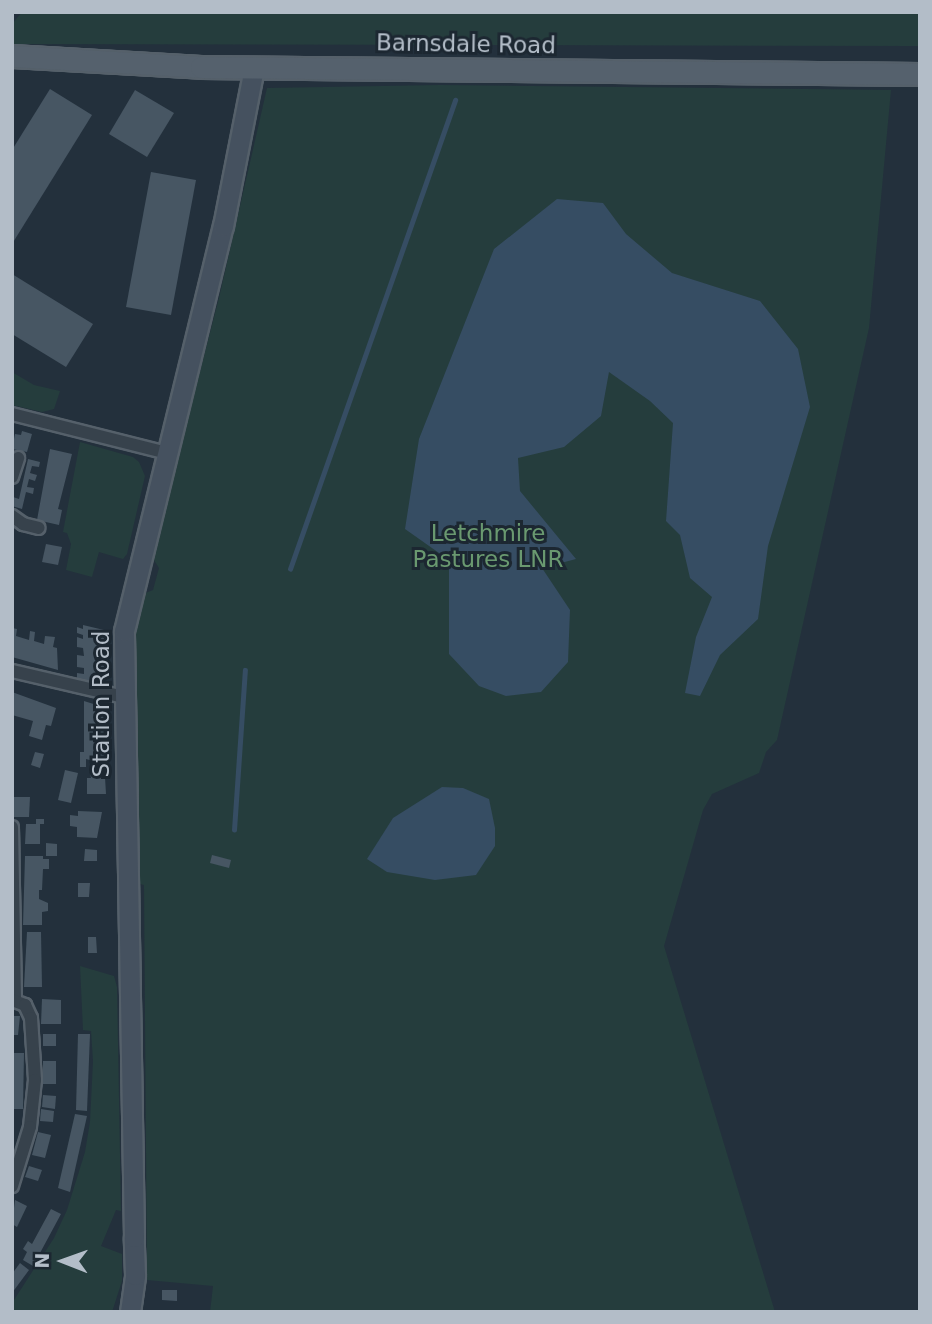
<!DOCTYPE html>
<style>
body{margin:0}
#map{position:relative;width:932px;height:1324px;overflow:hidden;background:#23303c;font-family:"DejaVu Sans",sans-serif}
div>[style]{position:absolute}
.green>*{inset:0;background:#253d3d}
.water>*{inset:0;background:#364d63}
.stream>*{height:4.5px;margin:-2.25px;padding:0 2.25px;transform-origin:2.25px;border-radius:2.25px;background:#364d63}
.building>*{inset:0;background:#475663}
.roads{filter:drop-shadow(2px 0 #55606a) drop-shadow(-2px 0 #55606a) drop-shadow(0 2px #55606a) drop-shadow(0 -2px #55606a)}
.street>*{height:12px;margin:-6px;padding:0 6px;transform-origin:6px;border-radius:6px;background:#37424c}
.secondary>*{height:19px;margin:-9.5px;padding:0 9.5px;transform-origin:9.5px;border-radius:9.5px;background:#45515f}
.primary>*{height:21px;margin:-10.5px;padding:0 10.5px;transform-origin:10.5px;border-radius:10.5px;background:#55616d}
span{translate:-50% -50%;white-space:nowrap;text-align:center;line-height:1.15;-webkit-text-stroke:6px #1c2731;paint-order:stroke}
.street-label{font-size:23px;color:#b3bdc8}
.park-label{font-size:23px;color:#6a9970}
.frame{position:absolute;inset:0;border:14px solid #b3bdc8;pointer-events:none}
.north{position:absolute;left:28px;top:1226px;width:70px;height:70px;-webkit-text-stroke:5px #1c2731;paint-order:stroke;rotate:271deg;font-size:19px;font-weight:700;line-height:28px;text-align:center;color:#b3bdc8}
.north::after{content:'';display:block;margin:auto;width:24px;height:32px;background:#b3bdc8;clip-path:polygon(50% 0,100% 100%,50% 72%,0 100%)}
</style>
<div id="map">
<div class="green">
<div style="clip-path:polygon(22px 12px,920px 12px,920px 46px,12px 44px,12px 24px)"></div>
<div style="clip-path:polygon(440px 85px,891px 90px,869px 328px,777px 740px,766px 752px,759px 773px,712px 794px,703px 810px,664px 946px,775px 1312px,210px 1312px,213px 1286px,147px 1280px,144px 885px,140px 884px,137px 833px,132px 641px,138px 611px,143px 594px,153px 590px,159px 568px,152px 557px,219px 298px,267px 88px)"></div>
<div style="clip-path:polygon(12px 372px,34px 385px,60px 391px,54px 409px,42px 412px,12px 405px)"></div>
<div style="clip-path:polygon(80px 442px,133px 457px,139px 462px,145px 476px,127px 554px,123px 559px,99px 552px,92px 577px,66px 570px,71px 544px,67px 533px,63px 532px)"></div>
<div style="clip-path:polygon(80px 966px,114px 976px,117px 987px,121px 1211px,116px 1210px,101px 1246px,122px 1254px,122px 1281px,112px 1312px,12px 1312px,12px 1303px,54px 1238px,67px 1210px,85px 1152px,90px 1122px,93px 1061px,91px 1031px,83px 1030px)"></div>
</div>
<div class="water">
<div style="clip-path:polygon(557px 199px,603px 203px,626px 234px,672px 273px,760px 301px,798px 349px,810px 407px,768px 546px,758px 619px,720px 655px,700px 696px,685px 693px,696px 637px,712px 597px,690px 578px,680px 535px,666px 521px,673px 423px,650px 401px,609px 372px,601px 416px,564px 447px,518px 458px,520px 491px,576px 559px,542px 568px,570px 610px,568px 662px,541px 692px,506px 696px,479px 686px,449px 654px,449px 560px,405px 529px,419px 439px,494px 249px)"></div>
<div style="clip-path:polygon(442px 787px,463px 788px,489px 799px,495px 828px,495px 846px,476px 875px,435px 880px,387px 872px,367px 859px,393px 818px)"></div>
</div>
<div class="stream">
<div style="left:290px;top:569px;width:497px;rotate:-70.6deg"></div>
<div style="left:234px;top:830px;width:160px;rotate:-86.1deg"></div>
</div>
<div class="building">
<div style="clip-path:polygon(50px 89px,92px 115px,12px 244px,12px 150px)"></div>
<div style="clip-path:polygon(135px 90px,174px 113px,147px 157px,109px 134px)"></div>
<div style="clip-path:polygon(151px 172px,196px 180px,171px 315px,126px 307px)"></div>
<div style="clip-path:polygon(12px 274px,93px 324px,66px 367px,12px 334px)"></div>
<div style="clip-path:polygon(22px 431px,32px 434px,27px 452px,12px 449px,15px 434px,21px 435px)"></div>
<div style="clip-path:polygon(50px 449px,72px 454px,58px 509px,62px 510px,59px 525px,37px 520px)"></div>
<div style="clip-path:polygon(28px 459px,40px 462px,39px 467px,32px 466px,30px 473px,37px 475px,35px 481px,29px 479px,27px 487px,34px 488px,33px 494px,26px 492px,22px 509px,12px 506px,13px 497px,19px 499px)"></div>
<div style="clip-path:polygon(46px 544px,62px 547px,58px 565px,42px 562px)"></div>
<div style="clip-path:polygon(83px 625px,104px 630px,104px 686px,77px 679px,77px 673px,84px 674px,84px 668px,77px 667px,77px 655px,84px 656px,83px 648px,77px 647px,77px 637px,83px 639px,83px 635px,77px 633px,77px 627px,83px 629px)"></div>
<div style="clip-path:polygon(12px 628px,17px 629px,16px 636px,29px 640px,30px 631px,35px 632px,34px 641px,44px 644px,45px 636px,55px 637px,53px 647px,57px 648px,58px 670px,12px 657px)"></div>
<div style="clip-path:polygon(12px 692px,56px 708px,51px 726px,46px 725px,42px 740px,29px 736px,33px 721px,12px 715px)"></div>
<div style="clip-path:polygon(84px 701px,103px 707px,104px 764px,86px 759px,86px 767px,80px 767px,80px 752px,84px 752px)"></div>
<div style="clip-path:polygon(35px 752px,44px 754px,40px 768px,31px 765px)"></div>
<div style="clip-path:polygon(65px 770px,78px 773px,71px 803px,58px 800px)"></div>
<div style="clip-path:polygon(90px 773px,101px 773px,101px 778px,105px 777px,106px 794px,87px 794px,87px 778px,91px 778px)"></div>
<div style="clip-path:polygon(12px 797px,30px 797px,29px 817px,12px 817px)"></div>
<div style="clip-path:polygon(78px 811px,102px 812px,97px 838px,77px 837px,77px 827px,70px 826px,70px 815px,78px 816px)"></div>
<div style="clip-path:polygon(36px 819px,44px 819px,44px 824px,40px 824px,40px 844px,25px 844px,26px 824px,36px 824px)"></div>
<div style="clip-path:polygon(46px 843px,57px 844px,57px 856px,46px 856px)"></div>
<div style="clip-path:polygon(85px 849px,97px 850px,97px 861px,84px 861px)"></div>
<div style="clip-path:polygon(212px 855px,231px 860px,229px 868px,210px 863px)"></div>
<div style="clip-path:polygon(25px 856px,43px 856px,43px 859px,49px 859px,49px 869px,43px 869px,42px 890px,39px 890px,39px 899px,48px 903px,48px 911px,42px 912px,42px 925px,23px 925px)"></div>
<div style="clip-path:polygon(78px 883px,90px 883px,89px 897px,78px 897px)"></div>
<div style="clip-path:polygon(27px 932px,41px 932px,42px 987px,24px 987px)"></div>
<div style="clip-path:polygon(88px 937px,96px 937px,97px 953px,88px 953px)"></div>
<div style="clip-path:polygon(42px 999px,61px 1000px,61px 1024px,41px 1024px)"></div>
<div style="clip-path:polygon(12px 1016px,20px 1016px,18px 1035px,12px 1035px)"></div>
<div style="clip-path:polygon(43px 1034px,56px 1034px,56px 1046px,43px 1046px)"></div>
<div style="clip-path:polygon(78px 1034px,90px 1034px,87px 1111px,76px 1110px)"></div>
<div style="clip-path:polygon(12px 1053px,24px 1053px,23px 1109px,12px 1109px)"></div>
<div style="clip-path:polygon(43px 1061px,56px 1061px,56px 1084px,43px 1084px)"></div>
<div style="clip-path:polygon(43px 1095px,56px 1096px,55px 1109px,42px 1107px)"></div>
<div style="clip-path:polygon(41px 1109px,54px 1111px,53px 1122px,40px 1121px)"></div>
<div style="clip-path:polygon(75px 1114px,87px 1116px,70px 1192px,58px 1188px)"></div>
<div style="clip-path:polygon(38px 1132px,51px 1135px,45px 1158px,32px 1155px)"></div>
<div style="clip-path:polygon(29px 1166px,42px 1170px,38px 1181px,25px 1177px)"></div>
<div style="clip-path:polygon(15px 1200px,27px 1206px,17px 1227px,12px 1224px)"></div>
<div style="clip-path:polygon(51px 1209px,61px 1214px,33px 1266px,23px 1260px,27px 1252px,23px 1249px,28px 1241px,32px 1244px)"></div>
<div style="clip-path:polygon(20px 1263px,29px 1270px,12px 1293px,12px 1274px)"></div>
<div style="clip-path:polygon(162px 1290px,177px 1290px,177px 1301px,162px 1300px)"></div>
</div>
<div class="roads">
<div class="street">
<div style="left:12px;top:414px;width:160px;rotate:14.1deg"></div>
<div style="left:12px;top:477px;width:20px;rotate:-72deg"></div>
<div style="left:12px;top:516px;width:14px;rotate:36deg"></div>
<div style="left:23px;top:524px;width:16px;rotate:14deg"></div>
<div style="left:12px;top:671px;width:115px;rotate:13.1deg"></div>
<div style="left:12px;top:827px;width:173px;rotate:89deg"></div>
<div style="left:12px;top:1000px;width:14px;rotate:21deg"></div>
<div style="left:25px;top:1005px;width:14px;rotate:65deg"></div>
<div style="left:31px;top:1018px;width:62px;rotate:86.3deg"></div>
<div style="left:35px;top:1080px;width:47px;rotate:96.1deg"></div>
<div style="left:30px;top:1127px;width:62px;rotate:107deg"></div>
</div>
<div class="secondary">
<div style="left:130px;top:1312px;width:37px;rotate:-82deg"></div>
<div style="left:135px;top:1275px;width:38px;rotate:-92deg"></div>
<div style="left:134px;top:1237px;width:606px;rotate:-90.95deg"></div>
<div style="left:124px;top:631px;width:417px;rotate:-76.3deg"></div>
<div style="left:223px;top:226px;width:161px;rotate:-78.9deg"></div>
</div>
<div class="primary">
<div style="left:12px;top:56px;width:189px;rotate:3.3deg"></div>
<div style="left:201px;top:67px;width:719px;rotate:0.56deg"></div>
</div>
</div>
<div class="street-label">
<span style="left:466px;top:44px;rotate:1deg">Barnsdale Road</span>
<span style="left:101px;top:704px;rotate:-90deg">Station Road</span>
</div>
<div class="park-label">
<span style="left:488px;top:546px">Letchmire<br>Pastures LNR</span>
</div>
<div class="frame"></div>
<div class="north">N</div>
</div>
